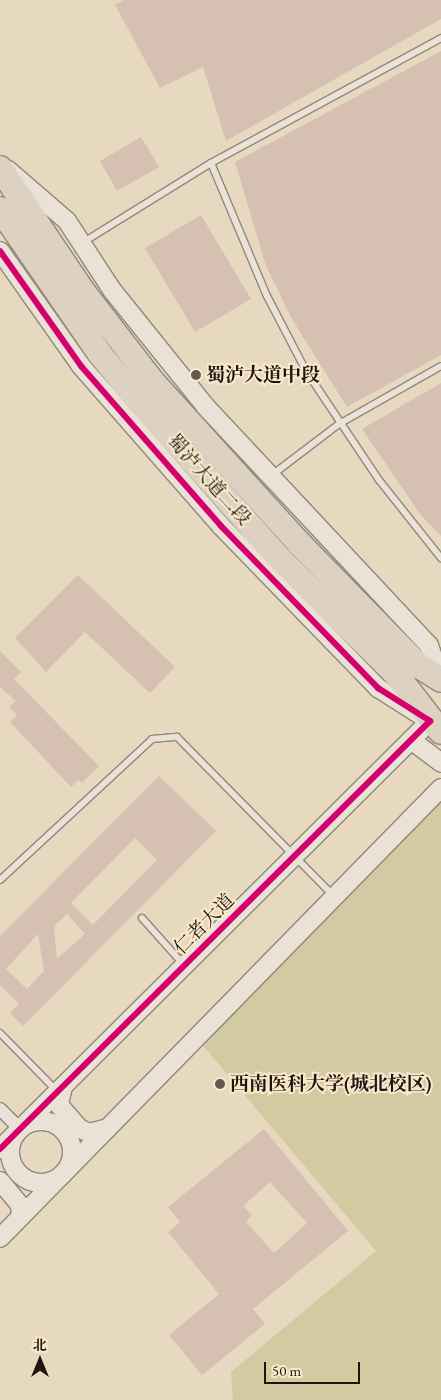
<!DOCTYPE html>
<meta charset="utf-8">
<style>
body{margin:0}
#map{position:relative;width:441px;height:1400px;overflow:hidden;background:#e7d8c0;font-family:"EB Garamond","Noto Serif SC",serif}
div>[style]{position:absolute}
.green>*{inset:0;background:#d3caa1}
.building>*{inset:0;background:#d6c0b1}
.roads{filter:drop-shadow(1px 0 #91887a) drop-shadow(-1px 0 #91887a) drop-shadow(0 1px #91887a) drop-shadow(0 -1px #91887a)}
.lane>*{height:6px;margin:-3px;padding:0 3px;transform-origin:3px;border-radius:3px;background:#eae2d7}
.street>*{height:12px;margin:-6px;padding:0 6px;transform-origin:6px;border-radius:6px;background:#eae2d7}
.secondary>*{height:18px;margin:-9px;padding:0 9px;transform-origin:9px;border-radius:9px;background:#eae2d7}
.secondary>.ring{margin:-9px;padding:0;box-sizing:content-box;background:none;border:18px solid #eae2d7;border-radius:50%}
.highway>*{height:24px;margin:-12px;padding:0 12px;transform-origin:12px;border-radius:12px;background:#ddd2c2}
.cycleway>*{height:6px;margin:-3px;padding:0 3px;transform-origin:3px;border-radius:3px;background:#d6006c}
.dots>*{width:14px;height:14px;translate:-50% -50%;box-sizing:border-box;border:2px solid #f9e8cc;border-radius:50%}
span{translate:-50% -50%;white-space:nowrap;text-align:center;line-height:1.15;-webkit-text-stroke:4px #f9e8cc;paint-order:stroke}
.poi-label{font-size:19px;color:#1e150e;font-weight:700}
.left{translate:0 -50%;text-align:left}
.street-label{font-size:19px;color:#1e150e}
.north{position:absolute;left:15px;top:1335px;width:50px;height:50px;-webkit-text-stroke:4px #f9e8cc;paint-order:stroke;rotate:0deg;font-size:14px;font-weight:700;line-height:20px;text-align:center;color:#1e150e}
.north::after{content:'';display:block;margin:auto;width:18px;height:22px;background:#1e150e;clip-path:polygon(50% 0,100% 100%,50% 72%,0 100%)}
.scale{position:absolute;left:264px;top:1362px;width:96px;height:22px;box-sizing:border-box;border:2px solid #1e150e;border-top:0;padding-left:6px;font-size:15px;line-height:18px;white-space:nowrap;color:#1e150e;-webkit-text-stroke:4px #f9e8cc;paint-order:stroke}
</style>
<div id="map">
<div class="green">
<div style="clip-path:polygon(432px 794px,441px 794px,441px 1400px,233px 1400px,231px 1372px,376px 1251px,190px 1030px)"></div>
</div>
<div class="building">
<div style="clip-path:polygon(124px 0,441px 0,441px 19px,226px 141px,203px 67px,160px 88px,115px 5px)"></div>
<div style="clip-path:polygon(441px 51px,441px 355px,347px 407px,292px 319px,266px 266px,235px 162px)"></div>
<div style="clip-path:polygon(141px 137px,159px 167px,117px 191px,100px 161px)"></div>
<div style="clip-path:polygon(201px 215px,251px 299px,195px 332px,145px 248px)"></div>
<div style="clip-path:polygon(441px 383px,441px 536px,420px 514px,362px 429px)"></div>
<div style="clip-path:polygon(78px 575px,175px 667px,150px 693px,85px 632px,46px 672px,15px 638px)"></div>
<div style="clip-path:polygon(0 651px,21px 672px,14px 679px,99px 766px,82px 783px,78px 780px,71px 787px,10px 722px,17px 715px,9px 707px,16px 701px,0 687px)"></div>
<div style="clip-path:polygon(evenodd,159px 776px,216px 831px,23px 1026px,10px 1013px,19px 1004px,0 985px,0 936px,159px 776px,135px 838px,157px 860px,93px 925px,71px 903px,135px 838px,159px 776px,67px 914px,85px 934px,57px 959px,54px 926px,67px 914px,159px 776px,38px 934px,44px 971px,27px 989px,6px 969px,38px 934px)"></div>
<div style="clip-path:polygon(evenodd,264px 1129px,348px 1231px,253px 1309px,265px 1324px,202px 1375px,169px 1335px,219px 1294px,168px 1232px,180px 1222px,168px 1207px,264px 1129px,270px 1182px,307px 1223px,274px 1253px,246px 1222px,252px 1215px,243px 1206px,270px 1182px)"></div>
</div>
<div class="roads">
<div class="lane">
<div style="left:211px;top:163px;width:144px;rotate:67.2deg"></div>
<div style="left:267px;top:296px;width:85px;rotate:62.5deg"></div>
<div style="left:306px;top:371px;width:131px;rotate:56.2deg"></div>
<div style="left:379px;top:480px;width:100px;rotate:51.5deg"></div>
<div style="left:82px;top:243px;width:152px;rotate:-31.8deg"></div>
<div style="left:211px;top:163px;width:262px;rotate:-28.5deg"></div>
<div style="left:272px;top:475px;width:84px;rotate:-37.3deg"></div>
<div style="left:339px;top:424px;width:117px;rotate:-29.6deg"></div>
<div style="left:0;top:880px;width:207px;rotate:-42.8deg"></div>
<div style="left:152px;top:739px;width:25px;rotate:-5deg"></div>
<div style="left:177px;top:737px;width:223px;rotate:45.4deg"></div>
<div style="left:142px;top:918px;width:63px;rotate:48.2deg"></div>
<div style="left:0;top:1033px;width:81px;rotate:45.5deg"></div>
</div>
<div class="street">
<div style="left:0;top:1109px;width:28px;rotate:45deg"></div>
</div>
<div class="secondary">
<div style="left:8px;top:170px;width:78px;rotate:40.8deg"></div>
<div style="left:67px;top:221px;width:82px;rotate:56.9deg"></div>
<div style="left:112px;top:290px;width:150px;rotate:51.2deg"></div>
<div style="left:206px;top:407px;width:326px;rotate:46.9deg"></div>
<div style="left:429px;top:645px;width:36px;rotate:72deg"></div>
<div style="left:0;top:251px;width:141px;rotate:54.8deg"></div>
<div style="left:81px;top:366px;width:213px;rotate:48.8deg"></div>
<div style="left:221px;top:526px;width:226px;rotate:45.9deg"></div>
<div style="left:378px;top:688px;width:62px;rotate:32.4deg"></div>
<div style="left:430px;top:721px;width:607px;rotate:135.13deg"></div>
<div style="left:411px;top:740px;width:38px;rotate:37deg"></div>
<div style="left:63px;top:1087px;width:18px;rotate:103deg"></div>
<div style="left:59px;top:1105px;width:30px;rotate:49deg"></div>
<div style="left:79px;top:1128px;width:11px;rotate:27deg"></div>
<div style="left:89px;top:1133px;width:20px;rotate:-15deg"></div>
<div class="ring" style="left:10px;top:1121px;width:44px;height:44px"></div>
<div style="left:0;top:1181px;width:31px;rotate:50deg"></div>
<div style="left:20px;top:1205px;width:11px;rotate:85deg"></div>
<div style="left:0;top:1238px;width:630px;rotate:-45.58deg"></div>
</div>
<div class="highway">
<div style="left:0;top:168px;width:147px;rotate:56.1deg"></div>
<div style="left:82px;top:290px;width:115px;rotate:52.4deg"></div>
<div style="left:152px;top:381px;width:219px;rotate:47.8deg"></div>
<div style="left:299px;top:543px;width:172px;rotate:45.7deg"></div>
<div style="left:419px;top:666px;width:26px;rotate:32deg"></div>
<div style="left:0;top:209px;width:176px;rotate:55.4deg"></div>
<div style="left:100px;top:354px;width:57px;rotate:50.7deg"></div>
<div style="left:136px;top:398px;width:216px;rotate:48.2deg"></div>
<div style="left:280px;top:559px;width:163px;rotate:44.8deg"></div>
<div style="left:396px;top:674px;width:73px;rotate:52.2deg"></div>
</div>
</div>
<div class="cycleway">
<div style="left:0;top:251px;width:141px;rotate:54.8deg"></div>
<div style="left:81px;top:366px;width:213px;rotate:48.8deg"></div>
<div style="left:221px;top:526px;width:226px;rotate:45.9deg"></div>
<div style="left:378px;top:688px;width:62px;rotate:32.4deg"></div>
<div style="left:430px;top:721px;width:607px;rotate:135.13deg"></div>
</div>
<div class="dots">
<div style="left:196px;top:375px;background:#64594c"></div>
<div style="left:220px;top:1084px;background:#64594c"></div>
</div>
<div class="poi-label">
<span class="left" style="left:206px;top:375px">蜀泸大道中段</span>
<span class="left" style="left:230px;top:1084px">西南医科大学(城北校区)</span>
</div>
<div class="street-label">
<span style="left:209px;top:480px;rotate:48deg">蜀泸大道二段</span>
<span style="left:204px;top:924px;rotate:-45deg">仁者大道</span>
</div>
<div class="north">北</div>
<div class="scale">50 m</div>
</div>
